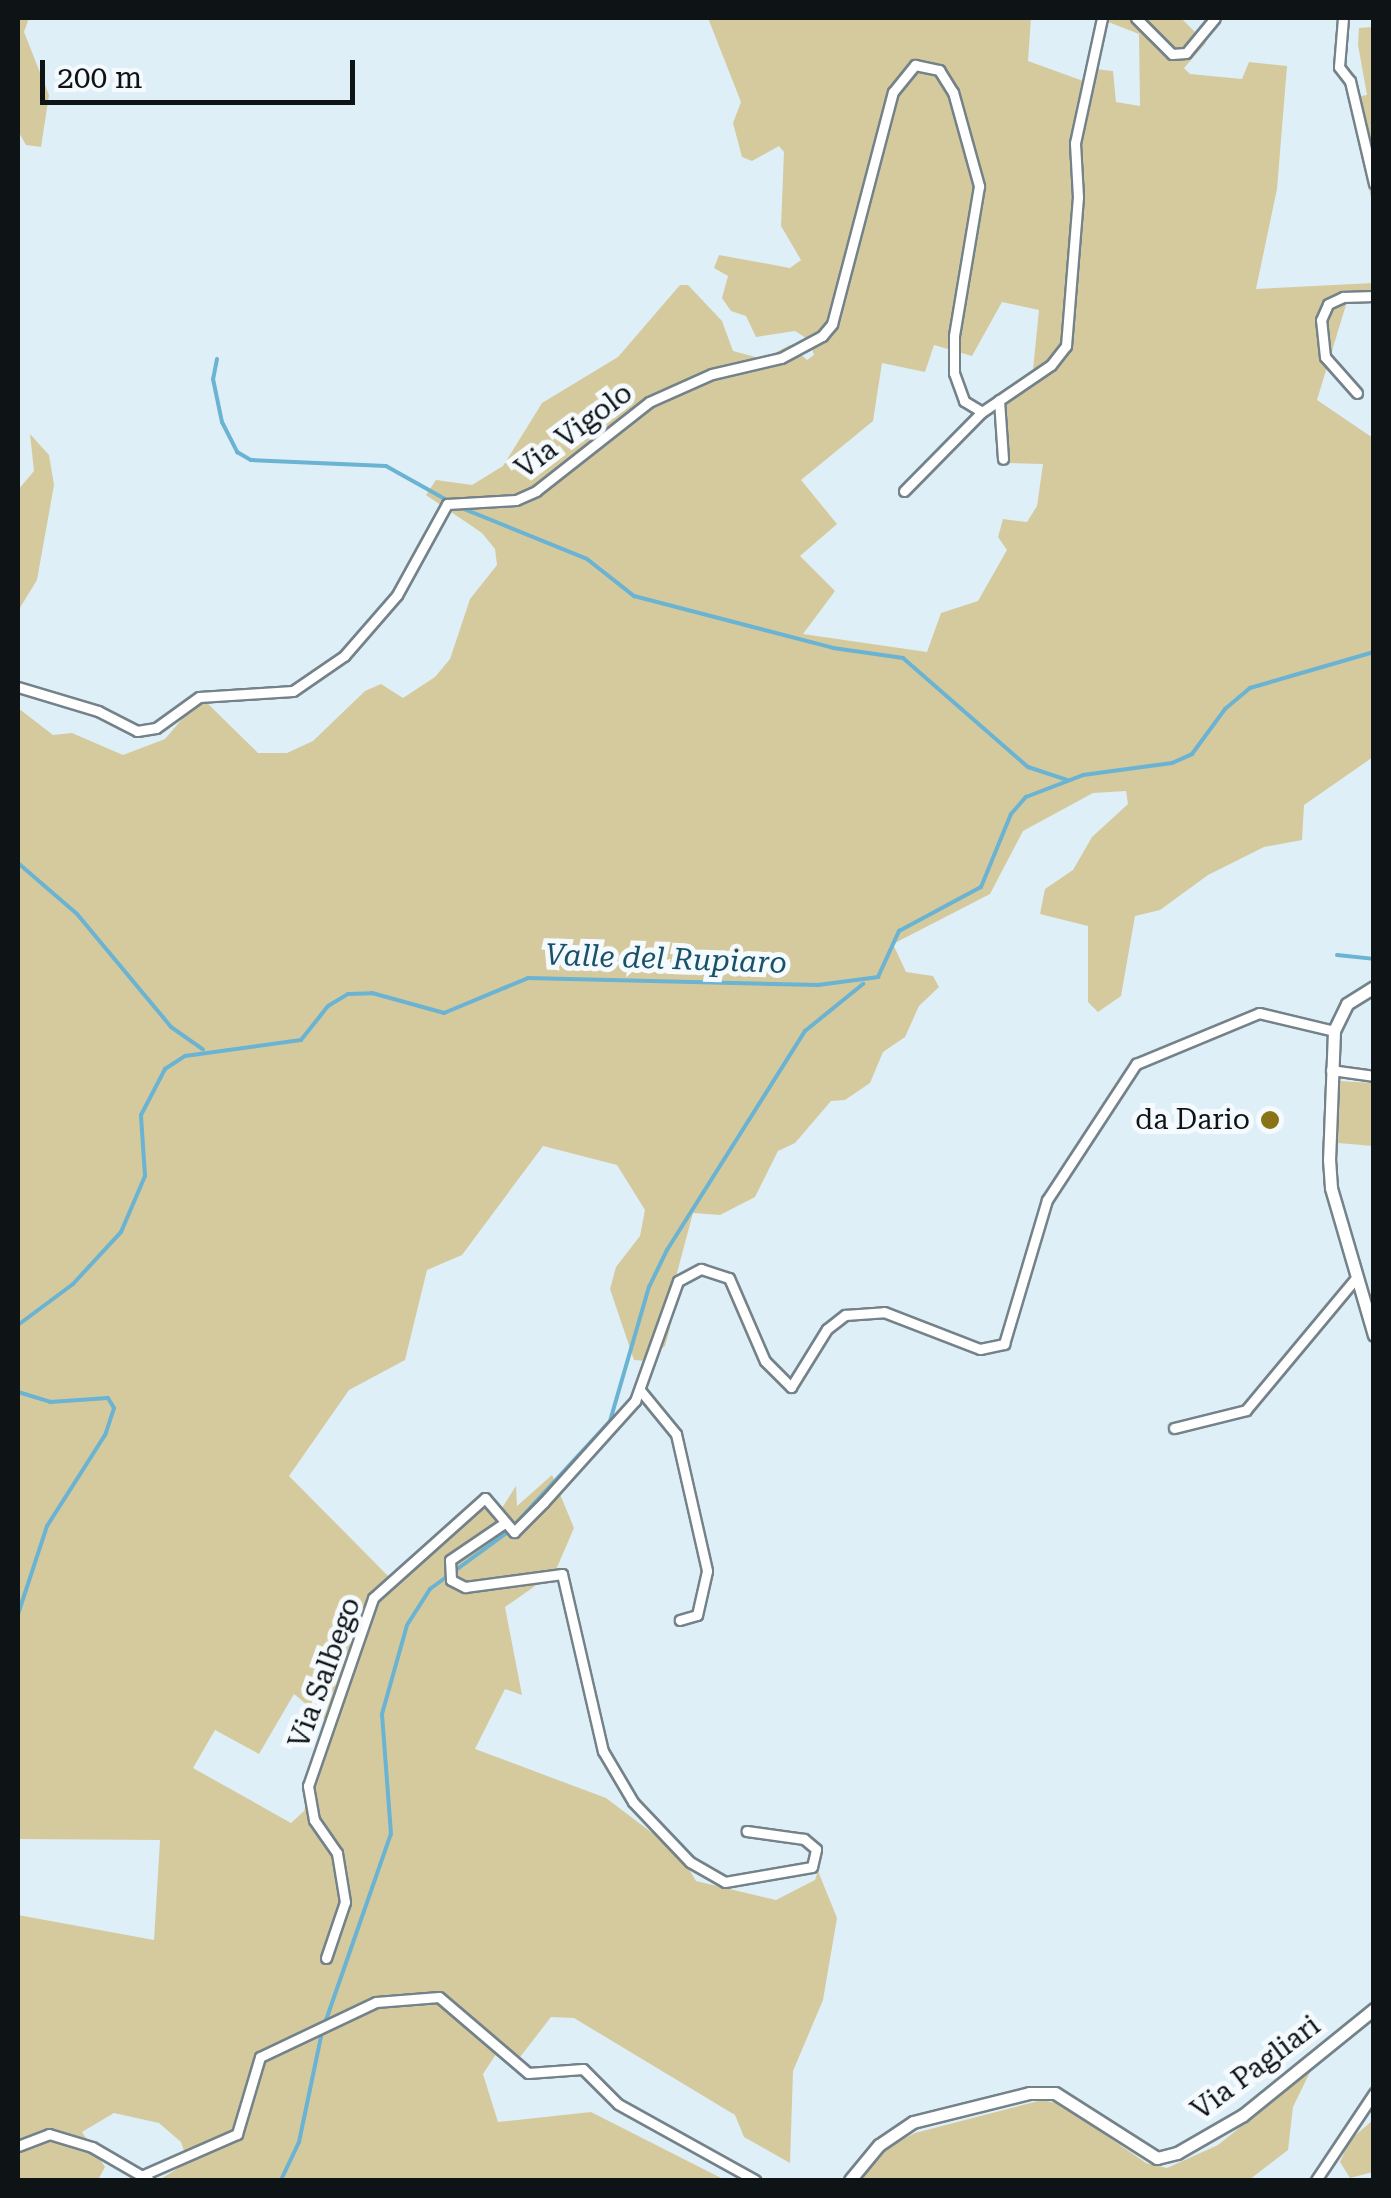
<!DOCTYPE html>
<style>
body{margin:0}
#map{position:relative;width:1391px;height:2198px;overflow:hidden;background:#dfeff7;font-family:"Roboto Serif",serif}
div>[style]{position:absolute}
.green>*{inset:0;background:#d5ca9e}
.stream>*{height:4px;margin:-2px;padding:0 2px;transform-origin:2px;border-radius:2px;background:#6ab3d3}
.roads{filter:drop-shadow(2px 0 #748289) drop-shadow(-2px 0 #748289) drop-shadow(0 2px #748289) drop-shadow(0 -2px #748289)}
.minor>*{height:9px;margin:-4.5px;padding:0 4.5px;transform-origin:4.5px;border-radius:4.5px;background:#fff}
.tertiary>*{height:11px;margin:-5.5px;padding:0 5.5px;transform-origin:5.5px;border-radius:5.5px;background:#fff}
.dots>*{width:28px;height:28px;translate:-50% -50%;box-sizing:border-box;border:5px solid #f4fafe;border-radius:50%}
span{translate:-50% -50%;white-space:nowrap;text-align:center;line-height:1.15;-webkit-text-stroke:10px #f4fafe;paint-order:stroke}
.street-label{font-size:28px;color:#0e1316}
.poi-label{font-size:28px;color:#0e1316}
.right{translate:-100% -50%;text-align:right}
.water-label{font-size:30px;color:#175268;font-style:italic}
.frame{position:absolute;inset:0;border:20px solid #0e1316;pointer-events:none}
.scale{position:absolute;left:40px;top:60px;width:315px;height:45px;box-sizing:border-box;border:5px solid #0e1316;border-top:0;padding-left:12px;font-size:30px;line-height:35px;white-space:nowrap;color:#0e1316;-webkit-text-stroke:8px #f4fafe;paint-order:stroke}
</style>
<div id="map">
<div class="green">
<div style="clip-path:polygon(18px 18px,29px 18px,24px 32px,49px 95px,41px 147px,26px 145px,18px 131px)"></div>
<div style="clip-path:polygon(evenodd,708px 18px,1031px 18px,1028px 61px,1086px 82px,1094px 69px,1113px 71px,1116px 102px,1140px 106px,1139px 34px,1098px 18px,1181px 18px,1206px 43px,1184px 68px,1190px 74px,1242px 79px,1249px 62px,1287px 66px,1277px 189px,1256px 289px,1373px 283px,1373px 293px,1349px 295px,1317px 400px,1373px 438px,1373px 757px,1304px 805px,1302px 840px,1264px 847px,1208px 875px,1160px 910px,1135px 916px,1121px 996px,1098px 1012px,1088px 1002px,1088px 926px,1040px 914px,1045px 889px,1073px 870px,1092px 837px,1128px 804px,1126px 791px,1093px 793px,1023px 831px,990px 894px,893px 944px,906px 972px,933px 976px,939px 987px,919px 1006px,905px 1037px,883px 1052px,870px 1083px,845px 1100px,831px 1101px,795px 1143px,778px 1151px,755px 1197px,720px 1215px,693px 1213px,670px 1299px,670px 1328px,665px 1346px,647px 1361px,634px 1360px,610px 1289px,616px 1267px,640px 1236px,645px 1210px,617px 1165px,543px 1146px,462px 1255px,427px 1270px,405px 1360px,349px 1390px,289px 1476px,397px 1585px,478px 1505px,500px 1511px,516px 1486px,517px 1506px,552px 1475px,574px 1528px,555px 1572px,505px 1607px,522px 1695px,505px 1689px,475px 1749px,606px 1798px,680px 1854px,696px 1881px,776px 1900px,815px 1880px,818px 1871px,837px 1918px,823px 2000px,793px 2071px,790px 2163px,744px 2137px,735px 2115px,574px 2018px,551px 2017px,517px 2061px,500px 2048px,483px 2074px,498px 2122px,591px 2112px,725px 2180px,159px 2180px,188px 2162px,181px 2142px,159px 2123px,114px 2113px,82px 2132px,105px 2167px,98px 2180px,18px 2180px,18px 1915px,154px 1940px,160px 1840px,18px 1839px,18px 708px,53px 735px,72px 733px,123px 755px,165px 739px,201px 697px,258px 753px,287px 753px,313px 741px,365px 691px,381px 684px,403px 698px,435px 677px,450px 659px,470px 599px,497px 565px,495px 549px,482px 533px,426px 495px,436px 480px,472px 485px,503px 466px,542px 403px,618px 357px,680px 285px,688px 285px,722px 321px,733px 351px,763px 359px,790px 345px,807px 360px,814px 355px,809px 340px,795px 331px,756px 337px,746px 316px,731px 311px,722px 298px,728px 276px,714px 268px,719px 255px,790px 268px,801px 260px,781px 226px,784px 152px,779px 146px,752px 161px,742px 157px,733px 123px,741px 102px,708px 18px,1002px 302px,1039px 310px,1032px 380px,1001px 406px,1007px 463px,1043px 464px,1037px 506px,1027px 522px,1003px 519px,998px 537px,1007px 550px,978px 601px,941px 613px,927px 652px,803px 634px,835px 591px,800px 556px,837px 524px,801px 480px,873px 421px,882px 363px,925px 372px,934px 345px,972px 356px,1002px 302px,708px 18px,294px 1694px,330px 1724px,304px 1811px,291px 1823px,193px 1768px,215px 1730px,259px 1754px,294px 1694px)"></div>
<div style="clip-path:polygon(1373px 27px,1373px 207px,1364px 165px,1369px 164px,1361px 96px,1367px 95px,1358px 45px,1359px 28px)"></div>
<div style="clip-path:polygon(30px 434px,49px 455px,54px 485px,37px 580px,18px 611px,18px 490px,34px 471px)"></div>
<div style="clip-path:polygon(1339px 1081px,1373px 1083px,1373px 1146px,1338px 1143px)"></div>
<div style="clip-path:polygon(1311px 2070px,1293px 2107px,1288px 2150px,1249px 2180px,860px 2180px,890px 2146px,915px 2133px,1042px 2100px,1061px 2104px,1146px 2163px,1167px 2168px,1218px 2145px)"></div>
<div style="clip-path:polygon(1373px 2120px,1373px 2172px,1350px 2178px,1340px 2162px,1350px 2140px)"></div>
</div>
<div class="stream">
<div style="left:217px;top:359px;width:20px;rotate:101deg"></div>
<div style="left:213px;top:379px;width:44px;rotate:78.2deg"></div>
<div style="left:222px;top:422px;width:34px;rotate:63deg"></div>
<div style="left:237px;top:452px;width:16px;rotate:30deg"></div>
<div style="left:251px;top:460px;width:135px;rotate:2.5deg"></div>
<div style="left:386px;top:466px;width:84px;rotate:29.3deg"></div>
<div style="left:459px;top:507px;width:138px;rotate:22.1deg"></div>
<div style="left:587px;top:559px;width:60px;rotate:38.2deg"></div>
<div style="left:634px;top:596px;width:206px;rotate:14.6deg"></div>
<div style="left:833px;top:648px;width:71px;rotate:8.1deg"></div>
<div style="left:903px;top:658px;width:166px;rotate:41.1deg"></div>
<div style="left:1028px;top:767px;width:41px;rotate:18.4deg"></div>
<div style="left:18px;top:863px;width:78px;rotate:40.8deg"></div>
<div style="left:77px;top:914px;width:147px;rotate:50.2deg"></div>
<div style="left:171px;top:1027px;width:39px;rotate:35deg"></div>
<div style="left:1337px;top:955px;width:37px;rotate:6deg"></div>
<div style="left:18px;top:1325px;width:69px;rotate:-36.7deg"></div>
<div style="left:73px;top:1284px;width:71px;rotate:-47.3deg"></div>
<div style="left:121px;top:1232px;width:61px;rotate:-66.8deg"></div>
<div style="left:145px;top:1176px;width:61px;rotate:-93.8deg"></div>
<div style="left:141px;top:1115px;width:52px;rotate:-62.4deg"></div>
<div style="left:165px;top:1069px;width:24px;rotate:-33deg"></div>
<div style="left:185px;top:1056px;width:117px;rotate:-7.9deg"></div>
<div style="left:301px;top:1040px;width:43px;rotate:-51.5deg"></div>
<div style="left:328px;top:1006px;width:23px;rotate:-31deg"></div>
<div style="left:348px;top:994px;width:24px;rotate:-2deg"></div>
<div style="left:372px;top:993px;width:75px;rotate:15.5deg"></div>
<div style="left:444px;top:1013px;width:91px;rotate:-22.6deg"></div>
<div style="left:528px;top:978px;width:290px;rotate:1.4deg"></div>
<div style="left:818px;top:985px;width:61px;rotate:-7.6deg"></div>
<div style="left:878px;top:977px;width:51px;rotate:-65.5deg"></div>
<div style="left:899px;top:931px;width:93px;rotate:-28.2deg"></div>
<div style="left:981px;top:887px;width:79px;rotate:-67.7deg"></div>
<div style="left:1011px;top:814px;width:23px;rotate:-49deg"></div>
<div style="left:1026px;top:797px;width:61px;rotate:-21.1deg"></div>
<div style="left:1083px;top:775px;width:90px;rotate:-7.7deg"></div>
<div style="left:1172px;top:763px;width:22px;rotate:-24deg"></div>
<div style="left:1192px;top:754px;width:56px;rotate:-53.7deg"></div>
<div style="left:1225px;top:709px;width:33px;rotate:-40deg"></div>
<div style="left:1250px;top:688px;width:129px;rotate:-16.2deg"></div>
<div style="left:18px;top:1392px;width:34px;rotate:17deg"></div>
<div style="left:50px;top:1402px;width:58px;rotate:-3.9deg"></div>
<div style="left:108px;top:1398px;width:12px;rotate:59deg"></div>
<div style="left:114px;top:1408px;width:28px;rotate:108deg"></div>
<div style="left:105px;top:1435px;width:108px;rotate:122.5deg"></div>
<div style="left:47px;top:1526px;width:93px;rotate:108.2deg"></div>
<div style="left:325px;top:2023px;width:200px;rotate:-70.8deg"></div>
<div style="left:391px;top:1834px;width:120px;rotate:-94.3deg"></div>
<div style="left:382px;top:1714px;width:92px;rotate:-74.3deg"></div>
<div style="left:407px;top:1625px;width:43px;rotate:-57.4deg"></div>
<div style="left:430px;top:1589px;width:97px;rotate:-36.2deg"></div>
<div style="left:508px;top:1532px;width:151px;rotate:-47.4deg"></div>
<div style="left:610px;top:1421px;width:140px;rotate:-73.8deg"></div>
<div style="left:649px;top:1287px;width:41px;rotate:-64.1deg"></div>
<div style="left:667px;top:1250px;width:259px;rotate:-57.8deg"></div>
<div style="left:805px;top:1031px;width:75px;rotate:-39deg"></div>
<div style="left:281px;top:2180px;width:42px;rotate:-64.7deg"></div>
<div style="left:299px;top:2142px;width:112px;rotate:-78.2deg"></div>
</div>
<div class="roads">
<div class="minor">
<div style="left:1136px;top:18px;width:51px;rotate:45deg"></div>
<div style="left:1172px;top:54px;width:14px;rotate:-4deg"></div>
<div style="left:1186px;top:53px;width:45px;rotate:-50.4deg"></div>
<div style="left:1343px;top:18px;width:49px;rotate:94.7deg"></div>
<div style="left:1339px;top:67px;width:18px;rotate:52deg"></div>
<div style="left:1350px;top:81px;width:105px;rotate:76.8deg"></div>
<div style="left:1357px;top:393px;width:48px;rotate:-131.6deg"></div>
<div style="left:1325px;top:357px;width:37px;rotate:-96deg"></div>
<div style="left:1321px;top:320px;width:17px;rotate:-66deg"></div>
<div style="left:1328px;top:304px;width:17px;rotate:-25deg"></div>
<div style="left:1343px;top:297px;width:31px;rotate:-2deg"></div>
<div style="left:999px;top:400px;width:59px;rotate:86.1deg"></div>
<div style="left:904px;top:491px;width:111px;rotate:-45.4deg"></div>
<div style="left:982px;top:412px;width:83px;rotate:-34.3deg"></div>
<div style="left:1051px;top:365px;width:24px;rotate:-52deg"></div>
<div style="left:1066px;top:346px;width:149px;rotate:-85.4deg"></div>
<div style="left:1078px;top:197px;width:54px;rotate:-93.2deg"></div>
<div style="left:1075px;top:143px;width:128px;rotate:-77.8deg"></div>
<div style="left:18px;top:687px;width:84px;rotate:16.7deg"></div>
<div style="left:98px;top:711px;width:44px;rotate:27.1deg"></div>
<div style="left:137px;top:731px;width:19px;rotate:-9deg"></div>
<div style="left:156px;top:728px;width:53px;rotate:-35.8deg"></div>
<div style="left:199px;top:697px;width:94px;rotate:-3.7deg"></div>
<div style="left:293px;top:691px;width:62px;rotate:-34.5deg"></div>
<div style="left:344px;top:656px;width:81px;rotate:-49deg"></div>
<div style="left:397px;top:595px;width:104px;rotate:-61.2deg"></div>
<div style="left:447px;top:504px;width:69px;rotate:-3.3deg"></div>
<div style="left:516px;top:500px;width:22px;rotate:-24deg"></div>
<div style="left:536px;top:491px;width:144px;rotate:-38.2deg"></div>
<div style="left:649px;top:402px;width:69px;rotate:-24deg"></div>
<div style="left:712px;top:374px;width:71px;rotate:-13.1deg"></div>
<div style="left:781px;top:358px;width:47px;rotate:-28.2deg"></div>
<div style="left:822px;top:336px;width:16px;rotate:-50deg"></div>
<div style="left:832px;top:324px;width:240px;rotate:-75.3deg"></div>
<div style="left:893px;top:92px;width:35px;rotate:-51deg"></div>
<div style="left:915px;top:65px;width:25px;rotate:12deg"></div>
<div style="left:939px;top:70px;width:26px;rotate:58deg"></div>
<div style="left:953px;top:92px;width:98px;rotate:74.5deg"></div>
<div style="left:979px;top:186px;width:152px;rotate:99.5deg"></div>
<div style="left:954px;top:336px;width:37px;rotate:90deg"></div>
<div style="left:954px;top:373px;width:30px;rotate:70deg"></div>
<div style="left:964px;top:401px;width:21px;rotate:31deg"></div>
<div style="left:1331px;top:1070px;width:43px;rotate:7.9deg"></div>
<div style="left:640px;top:1390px;width:57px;rotate:50.7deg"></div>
<div style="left:676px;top:1434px;width:140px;rotate:77.2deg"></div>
<div style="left:707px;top:1571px;width:45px;rotate:102.8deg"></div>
<div style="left:697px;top:1615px;width:18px;rotate:164deg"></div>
<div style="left:1174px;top:1428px;width:74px;rotate:-14deg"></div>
<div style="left:1246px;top:1410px;width:173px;rotate:-50.2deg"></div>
<div style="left:503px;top:1524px;width:64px;rotate:145.8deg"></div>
<div style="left:450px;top:1560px;width:20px;rotate:87deg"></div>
<div style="left:451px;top:1580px;width:16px;rotate:27deg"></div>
<div style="left:465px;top:1587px;width:98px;rotate:-7.6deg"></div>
<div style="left:562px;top:1574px;width:182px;rotate:77deg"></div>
<div style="left:603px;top:1751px;width:59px;rotate:59.5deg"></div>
<div style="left:633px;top:1802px;width:83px;rotate:46.5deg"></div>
<div style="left:690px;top:1862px;width:40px;rotate:29.7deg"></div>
<div style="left:725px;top:1882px;width:88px;rotate:-9.8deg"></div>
<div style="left:812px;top:1867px;width:18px;rotate:-77deg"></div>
<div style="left:816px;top:1849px;width:16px;rotate:-140deg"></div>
<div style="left:804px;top:1839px;width:58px;rotate:-172deg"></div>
<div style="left:326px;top:1958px;width:59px;rotate:-71.3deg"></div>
<div style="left:345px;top:1902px;width:50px;rotate:-99.3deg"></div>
<div style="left:337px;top:1853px;width:40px;rotate:-124.9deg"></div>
<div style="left:314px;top:1820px;width:35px;rotate:-100deg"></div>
<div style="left:308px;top:1786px;width:199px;rotate:-70.9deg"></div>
<div style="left:373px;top:1598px;width:150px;rotate:-41.8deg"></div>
<div style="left:485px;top:1498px;width:45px;rotate:49.5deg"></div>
<div style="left:514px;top:1532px;width:42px;rotate:-45deg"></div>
<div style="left:544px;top:1502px;width:136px;rotate:-48deg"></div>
<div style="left:635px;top:1401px;width:127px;rotate:-70.3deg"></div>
<div style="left:678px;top:1281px;width:26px;rotate:-28deg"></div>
<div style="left:701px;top:1269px;width:29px;rotate:18deg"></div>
<div style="left:729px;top:1278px;width:90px;rotate:66.6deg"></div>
<div style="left:765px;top:1361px;width:37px;rotate:45deg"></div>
<div style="left:791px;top:1387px;width:68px;rotate:-58.2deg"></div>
<div style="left:827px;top:1329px;width:23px;rotate:-38deg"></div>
<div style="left:845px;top:1315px;width:39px;rotate:-4deg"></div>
<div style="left:884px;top:1312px;width:103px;rotate:21.1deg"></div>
<div style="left:980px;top:1349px;width:25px;rotate:-12deg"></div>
<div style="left:1004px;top:1344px;width:150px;rotate:-73.4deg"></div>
<div style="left:1047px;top:1200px;width:163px;rotate:-56.8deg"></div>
<div style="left:1136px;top:1064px;width:133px;rotate:-22.5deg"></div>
<div style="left:1259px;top:1013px;width:77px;rotate:13.5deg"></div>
<div style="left:18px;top:2146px;width:33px;rotate:-21deg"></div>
<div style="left:49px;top:2134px;width:45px;rotate:16.8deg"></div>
<div style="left:92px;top:2147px;width:66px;rotate:30.1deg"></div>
<div style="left:141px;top:2176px;width:105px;rotate:-23.6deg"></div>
<div style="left:237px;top:2134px;width:80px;rotate:-73.4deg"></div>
<div style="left:260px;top:2057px;width:128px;rotate:-25.4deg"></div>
<div style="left:376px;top:2002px;width:63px;rotate:-4.5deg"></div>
<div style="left:439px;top:1997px;width:117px;rotate:40.5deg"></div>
<div style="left:528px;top:2073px;width:55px;rotate:-4.2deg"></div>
<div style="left:583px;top:2069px;width:49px;rotate:45deg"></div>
<div style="left:618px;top:2104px;width:157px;rotate:29deg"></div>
<div style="left:1316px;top:2180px;width:105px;rotate:-56.3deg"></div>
</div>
<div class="tertiary">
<div style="left:1374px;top:987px;width:32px;rotate:148deg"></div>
<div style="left:1347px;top:1004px;width:30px;rotate:116deg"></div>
<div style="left:1334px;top:1031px;width:128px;rotate:92.2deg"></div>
<div style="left:1329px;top:1159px;width:29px;rotate:86deg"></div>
<div style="left:1331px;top:1188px;width:153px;rotate:73.7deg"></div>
<div style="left:850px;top:2180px;width:45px;rotate:-50.4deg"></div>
<div style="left:879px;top:2145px;width:41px;rotate:-34.1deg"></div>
<div style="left:913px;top:2122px;width:120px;rotate:-14deg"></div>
<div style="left:1029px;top:2093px;width:26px"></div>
<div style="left:1055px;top:2093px;width:121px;rotate:32.5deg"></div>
<div style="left:1157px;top:2158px;width:21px;rotate:-14deg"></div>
<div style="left:1177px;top:2153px;width:76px;rotate:-29.9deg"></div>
<div style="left:1243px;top:2115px;width:169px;rotate:-39deg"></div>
</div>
</div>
<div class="dots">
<div style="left:1270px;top:1120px;background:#887417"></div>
</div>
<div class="street-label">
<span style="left:574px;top:431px;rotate:-37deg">Via Vigolo</span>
<span style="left:325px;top:1673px;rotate:-70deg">Via Salbego</span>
<span style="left:1256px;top:2068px;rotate:-37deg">Via Pagliari</span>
</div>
<div class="poi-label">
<span class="right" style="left:1250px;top:1120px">da Dario</span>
</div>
<div class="water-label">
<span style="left:666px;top:959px;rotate:2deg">Valle del Rupiaro</span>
</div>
<div class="frame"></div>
<div class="scale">200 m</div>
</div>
